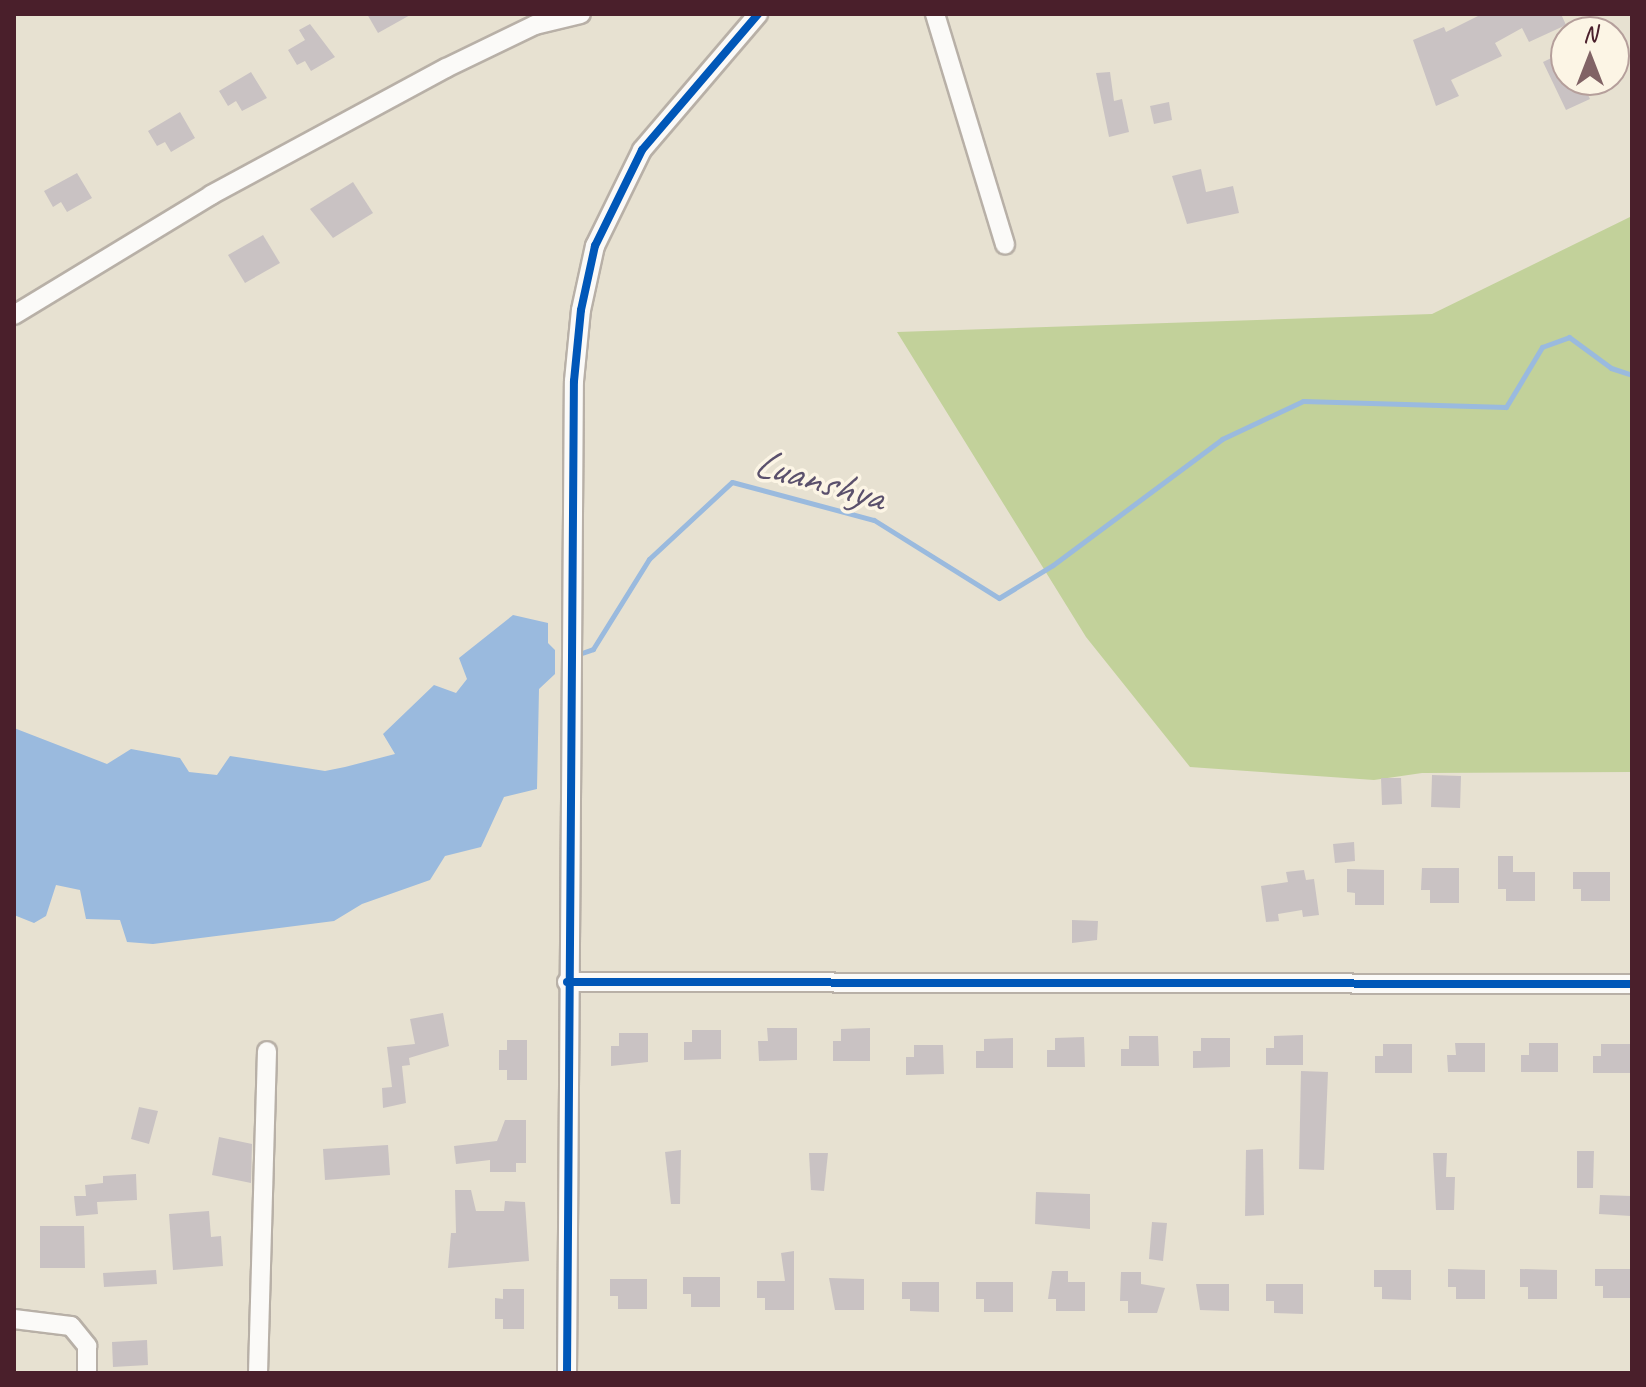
<!DOCTYPE html>
<style>
body{margin:0}
#map{position:relative;width:1646px;height:1387px;overflow:hidden;background:#e7e1d1;font-family:Caveat,sans-serif}
div>[style]{position:absolute}
.green>*{inset:0;background:#c2d19a}
.water>*{inset:0;background:#9abade}
.stream>*{height:5px;margin:-2.5px;padding:0 2.5px;transform-origin:2.5px;border-radius:2.5px;background:#9abade}
.building>*{inset:0;background:#c9c2c3}
.roads{filter:drop-shadow(2px 0 #b8b0a7) drop-shadow(-2px 0 #b8b0a7) drop-shadow(0 2px #b8b0a7) drop-shadow(0 -2px #b8b0a7)}
.minor>*{height:18px;margin:-9px;padding:0 9px;transform-origin:9px;border-radius:9px;background:#fbfaf8}
.cycleway>*{height:8px;margin:-4px;padding:0 4px;transform-origin:4px;border-radius:4px;background:#0057b8}
span{translate:-50% -50%;white-space:nowrap;text-align:center;line-height:1.15;-webkit-text-stroke:7px #fcf5e5;paint-order:stroke}
.water-label{font-size:42px;color:#5a506c;font-style:italic}
.frame{position:absolute;inset:0;border:16px solid #4a1f2b;pointer-events:none}
.north{position:absolute;left:1550px;top:16px;width:80px;height:80px;box-sizing:border-box;background:#fcf5e5;border:2px solid #b59f9b;border-radius:50%;rotate:0deg;font-size:22px;font-weight:700;line-height:32px;text-align:center;color:#4a1f2b}
.north::after{content:'';display:block;margin:auto;width:28px;height:36px;background:#816365;clip-path:polygon(50% 0,100% 100%,50% 72%,0 100%)}
</style>
<div id="map">
<div class="green">
<div style="clip-path:polygon(1632px 216px,1632px 772px,1422px 773px,1374px 780px,1190px 767px,1086px 637px,897px 332px,1432px 314px)"></div>
</div>
<div class="water">
<div style="clip-path:polygon(513px 615px,548px 623px,548px 643px,555px 650px,555px 674px,539px 689px,537px 789px,504px 797px,481px 847px,445px 856px,430px 880px,362px 904px,334px 921px,153px 944px,127px 942px,120px 920px,86px 919px,80px 890px,56px 885px,46px 916px,34px 923px,14px 915px,14px 728px,107px 764px,131px 749px,180px 758px,189px 772px,217px 775px,230px 756px,325px 771px,345px 767px,395px 754px,383px 734px,434px 685px,456px 693px,467px 679px,459px 658px)"></div>
</div>
<div class="stream">
<div style="left:576px;top:655px;width:18px;rotate:-19deg"></div>
<div style="left:593px;top:649px;width:106px;rotate:-58.1deg"></div>
<div style="left:649px;top:559px;width:113px;rotate:-42.9deg"></div>
<div style="left:732px;top:482px;width:147px;rotate:15deg"></div>
<div style="left:874px;top:520px;width:147px;rotate:32deg"></div>
<div style="left:999px;top:598px;width:63px;rotate:-31.4deg"></div>
<div style="left:1053px;top:565px;width:211px;rotate:-36.7deg"></div>
<div style="left:1222px;top:439px;width:89px;rotate:-25.1deg"></div>
<div style="left:1303px;top:401px;width:203px;rotate:1.7deg"></div>
<div style="left:1506px;top:407px;width:70px;rotate:-59deg"></div>
<div style="left:1542px;top:347px;width:29px;rotate:-20deg"></div>
<div style="left:1569px;top:337px;width:52px;rotate:36.4deg"></div>
<div style="left:1611px;top:368px;width:22px;rotate:18deg"></div>
</div>
<div class="building">
<div style="clip-path:polygon(367px 14px,412px 14px,378px 33px)"></div>
<div style="clip-path:polygon(1482px 14px,1561px 14px,1566px 25px,1529px 42px,1522px 28px,1495px 43px,1502px 56px,1451px 80px,1459px 96px,1436px 106px,1413px 40px,1444px 27px,1446px 32px)"></div>
<div style="clip-path:polygon(310px 24px,335px 57px,311px 71px,305px 61px,297px 65px,288px 50px,305px 40px,299px 30px)"></div>
<div style="clip-path:polygon(1566px 51px,1566px 80px,1581px 80px,1590px 99px,1566px 110px,1543px 62px)"></div>
<div style="clip-path:polygon(251px 72px,267px 98px,242px 111px,236px 101px,228px 106px,219px 91px)"></div>
<div style="clip-path:polygon(1110px 72px,1114px 101px,1122px 99px,1129px 132px,1109px 137px,1096px 73px)"></div>
<div style="clip-path:polygon(1169px 102px,1172px 120px,1154px 124px,1150px 106px)"></div>
<div style="clip-path:polygon(180px 112px,195px 138px,171px 152px,165px 142px,157px 146px,148px 131px)"></div>
<div style="clip-path:polygon(1201px 169px,1206px 192px,1233px 186px,1239px 213px,1187px 224px,1172px 176px)"></div>
<div style="clip-path:polygon(77px 173px,92px 198px,67px 212px,61px 202px,53px 207px,44px 191px)"></div>
<div style="clip-path:polygon(353px 182px,373px 213px,333px 238px,310px 209px)"></div>
<div style="clip-path:polygon(263px 235px,280px 263px,245px 283px,228px 255px)"></div>
<div style="clip-path:polygon(1432px 775px,1461px 776px,1460px 808px,1431px 807px)"></div>
<div style="clip-path:polygon(1381px 778px,1401px 778px,1402px 804px,1382px 805px)"></div>
<div style="clip-path:polygon(1354px 842px,1355px 861px,1335px 863px,1333px 844px)"></div>
<div style="clip-path:polygon(1498px 856px,1513px 856px,1513px 872px,1535px 872px,1535px 901px,1506px 901px,1506px 889px,1498px 889px)"></div>
<div style="clip-path:polygon(1422px 868px,1459px 868px,1459px 903px,1430px 903px,1430px 890px,1421px 890px)"></div>
<div style="clip-path:polygon(1347px 869px,1384px 870px,1384px 905px,1355px 905px,1355px 893px,1347px 892px)"></div>
<div style="clip-path:polygon(1304px 870px,1306px 880px,1314px 879px,1319px 915px,1303px 917px,1302px 910px,1278px 914px,1279px 921px,1266px 922px,1261px 886px,1288px 882px,1286px 872px)"></div>
<div style="clip-path:polygon(1573px 872px,1610px 872px,1610px 901px,1581px 901px,1581px 889px,1573px 889px)"></div>
<div style="clip-path:polygon(1072px 920px,1098px 921px,1097px 940px,1072px 943px)"></div>
<div style="clip-path:polygon(443px 1013px,449px 1046px,409px 1058px,410px 1065px,402px 1066px,406px 1103px,383px 1108px,382px 1088px,392px 1087px,387px 1047px,415px 1044px,410px 1019px)"></div>
<div style="clip-path:polygon(767px 1028px,797px 1028px,797px 1060px,759px 1061px,758px 1041px,768px 1041px)"></div>
<div style="clip-path:polygon(870px 1028px,870px 1061px,833px 1061px,833px 1041px,841px 1041px,841px 1029px)"></div>
<div style="clip-path:polygon(692px 1030px,721px 1030px,721px 1059px,684px 1060px,684px 1042px,692px 1042px)"></div>
<div style="clip-path:polygon(619px 1033px,648px 1033px,648px 1062px,611px 1066px,611px 1046px,619px 1046px)"></div>
<div style="clip-path:polygon(1303px 1035px,1303px 1065px,1266px 1065px,1266px 1048px,1274px 1048px,1274px 1036px)"></div>
<div style="clip-path:polygon(1129px 1036px,1158px 1036px,1159px 1066px,1121px 1066px,1121px 1049px,1129px 1049px)"></div>
<div style="clip-path:polygon(1084px 1037px,1085px 1067px,1047px 1067px,1047px 1050px,1055px 1050px,1055px 1038px)"></div>
<div style="clip-path:polygon(1013px 1038px,1013px 1068px,976px 1068px,976px 1051px,984px 1051px,984px 1039px)"></div>
<div style="clip-path:polygon(1201px 1038px,1230px 1038px,1230px 1067px,1193px 1068px,1193px 1051px,1201px 1051px)"></div>
<div style="clip-path:polygon(507px 1040px,527px 1040px,527px 1080px,507px 1080px,507px 1070px,499px 1070px,499px 1050px,507px 1050px)"></div>
<div style="clip-path:polygon(1455px 1043px,1485px 1043px,1485px 1072px,1448px 1072px,1447px 1055px,1456px 1055px)"></div>
<div style="clip-path:polygon(1529px 1043px,1558px 1043px,1558px 1072px,1521px 1072px,1521px 1055px,1529px 1055px)"></div>
<div style="clip-path:polygon(1383px 1044px,1412px 1044px,1412px 1073px,1375px 1073px,1375px 1056px,1383px 1056px)"></div>
<div style="clip-path:polygon(1601px 1044px,1630px 1044px,1630px 1073px,1593px 1073px,1593px 1056px,1601px 1056px)"></div>
<div style="clip-path:polygon(914px 1045px,943px 1045px,944px 1074px,906px 1075px,906px 1057px,914px 1057px)"></div>
<div style="clip-path:polygon(1301px 1071px,1328px 1072px,1324px 1170px,1299px 1169px)"></div>
<div style="clip-path:polygon(139px 1107px,158px 1111px,149px 1144px,131px 1139px)"></div>
<div style="clip-path:polygon(505px 1120px,526px 1120px,526px 1163px,516px 1163px,516px 1172px,490px 1172px,490px 1160px,456px 1164px,454px 1146px,497px 1141px)"></div>
<div style="clip-path:polygon(219px 1137px,252px 1144px,251px 1183px,212px 1175px)"></div>
<div style="clip-path:polygon(388px 1145px,390px 1175px,325px 1180px,323px 1149px)"></div>
<div style="clip-path:polygon(1263px 1149px,1264px 1215px,1245px 1216px,1246px 1150px)"></div>
<div style="clip-path:polygon(681px 1150px,680px 1204px,671px 1204px,665px 1152px)"></div>
<div style="clip-path:polygon(1577px 1151px,1594px 1151px,1593px 1188px,1577px 1188px)"></div>
<div style="clip-path:polygon(809px 1153px,828px 1153px,824px 1191px,811px 1190px)"></div>
<div style="clip-path:polygon(1433px 1153px,1447px 1153px,1446px 1177px,1455px 1177px,1454px 1210px,1436px 1210px)"></div>
<div style="clip-path:polygon(136px 1174px,137px 1200px,97px 1202px,98px 1214px,76px 1216px,74px 1196px,86px 1196px,85px 1185px,103px 1183px,103px 1176px)"></div>
<div style="clip-path:polygon(455px 1190px,471px 1190px,476px 1211px,504px 1211px,505px 1201px,525px 1202px,529px 1261px,448px 1268px,451px 1233px,456px 1233px)"></div>
<div style="clip-path:polygon(1036px 1192px,1090px 1194px,1090px 1229px,1035px 1224px)"></div>
<div style="clip-path:polygon(1600px 1195px,1632px 1196px,1631px 1216px,1599px 1214px)"></div>
<div style="clip-path:polygon(209px 1211px,211px 1237px,221px 1236px,223px 1266px,173px 1270px,169px 1214px)"></div>
<div style="clip-path:polygon(1152px 1222px,1167px 1223px,1163px 1261px,1149px 1259px)"></div>
<div style="clip-path:polygon(40px 1226px,84px 1226px,85px 1268px,40px 1268px)"></div>
<div style="clip-path:polygon(794px 1251px,794px 1310px,765px 1310px,765px 1298px,757px 1298px,757px 1281px,785px 1281px,781px 1253px)"></div>
<div style="clip-path:polygon(1448px 1269px,1485px 1270px,1485px 1299px,1456px 1299px,1456px 1287px,1448px 1287px)"></div>
<div style="clip-path:polygon(1520px 1269px,1557px 1270px,1557px 1299px,1528px 1299px,1528px 1287px,1520px 1287px)"></div>
<div style="clip-path:polygon(1595px 1269px,1632px 1269px,1632px 1298px,1603px 1298px,1603px 1286px,1595px 1286px)"></div>
<div style="clip-path:polygon(156px 1270px,157px 1284px,104px 1287px,103px 1273px)"></div>
<div style="clip-path:polygon(1374px 1270px,1411px 1270px,1411px 1300px,1382px 1299px,1382px 1287px,1374px 1287px)"></div>
<div style="clip-path:polygon(1052px 1271px,1068px 1271px,1068px 1282px,1085px 1282px,1085px 1311px,1056px 1311px,1056px 1299px,1048px 1299px)"></div>
<div style="clip-path:polygon(1121px 1272px,1141px 1272px,1141px 1284px,1165px 1288px,1157px 1313px,1128px 1313px,1128px 1301px,1120px 1301px)"></div>
<div style="clip-path:polygon(683px 1277px,720px 1277px,720px 1307px,691px 1307px,691px 1294px,683px 1294px)"></div>
<div style="clip-path:polygon(829px 1278px,864px 1279px,864px 1310px,835px 1310px)"></div>
<div style="clip-path:polygon(610px 1279px,647px 1279px,647px 1309px,618px 1309px,618px 1296px,610px 1296px)"></div>
<div style="clip-path:polygon(902px 1282px,939px 1282px,939px 1312px,910px 1311px,910px 1299px,902px 1299px)"></div>
<div style="clip-path:polygon(976px 1282px,1013px 1282px,1013px 1312px,984px 1312px,984px 1299px,976px 1299px)"></div>
<div style="clip-path:polygon(1196px 1284px,1229px 1284px,1229px 1311px,1200px 1310px)"></div>
<div style="clip-path:polygon(1266px 1284px,1303px 1284px,1303px 1314px,1274px 1313px,1274px 1301px,1266px 1301px)"></div>
<div style="clip-path:polygon(503px 1289px,524px 1289px,524px 1329px,503px 1329px,503px 1319px,495px 1319px,495px 1298px,503px 1299px)"></div>
<div style="clip-path:polygon(147px 1340px,148px 1365px,113px 1367px,112px 1342px)"></div>
</div>
<div class="roads">
<div class="minor">
<div style="left:935px;top:14px;width:241px;rotate:73.1deg"></div>
<div style="left:14px;top:315px;width:231px;rotate:-31.3deg"></div>
<div style="left:211px;top:195px;width:267px;rotate:-28.4deg"></div>
<div style="left:446px;top:68px;width:99px;rotate:-25.8deg"></div>
<div style="left:535px;top:25px;width:47px;rotate:-13.4deg"></div>
<div style="left:567px;top:982px;width:1065px;rotate:0.11deg"></div>
<div style="left:14px;top:1319px;width:57px;rotate:7deg"></div>
<div style="left:71px;top:1326px;width:26px;rotate:51deg"></div>
<div style="left:87px;top:1346px;width:27px;rotate:90deg"></div>
<div style="left:258px;top:1373px;width:322px;rotate:-88.4deg"></div>
<div style="left:567px;top:1373px;width:992px;rotate:-89.6deg"></div>
<div style="left:574px;top:381px;width:71px;rotate:-84.4deg"></div>
<div style="left:581px;top:310px;width:66px;rotate:-77.7deg"></div>
<div style="left:595px;top:246px;width:107px;rotate:-63.9deg"></div>
<div style="left:642px;top:150px;width:179px;rotate:-49.5deg"></div>
</div>
</div>
<div class="cycleway">
<div style="left:567px;top:982px;width:1065px;rotate:0.11deg"></div>
<div style="left:567px;top:1373px;width:992px;rotate:-89.6deg"></div>
<div style="left:574px;top:381px;width:71px;rotate:-84.4deg"></div>
<div style="left:581px;top:310px;width:66px;rotate:-77.7deg"></div>
<div style="left:595px;top:246px;width:107px;rotate:-63.9deg"></div>
<div style="left:642px;top:150px;width:179px;rotate:-49.5deg"></div>
</div>
<div class="water-label">
<span style="left:819px;top:480px;rotate:16deg">Luanshya</span>
</div>
<div class="frame"></div>
<div class="north">N</div>
</div>
